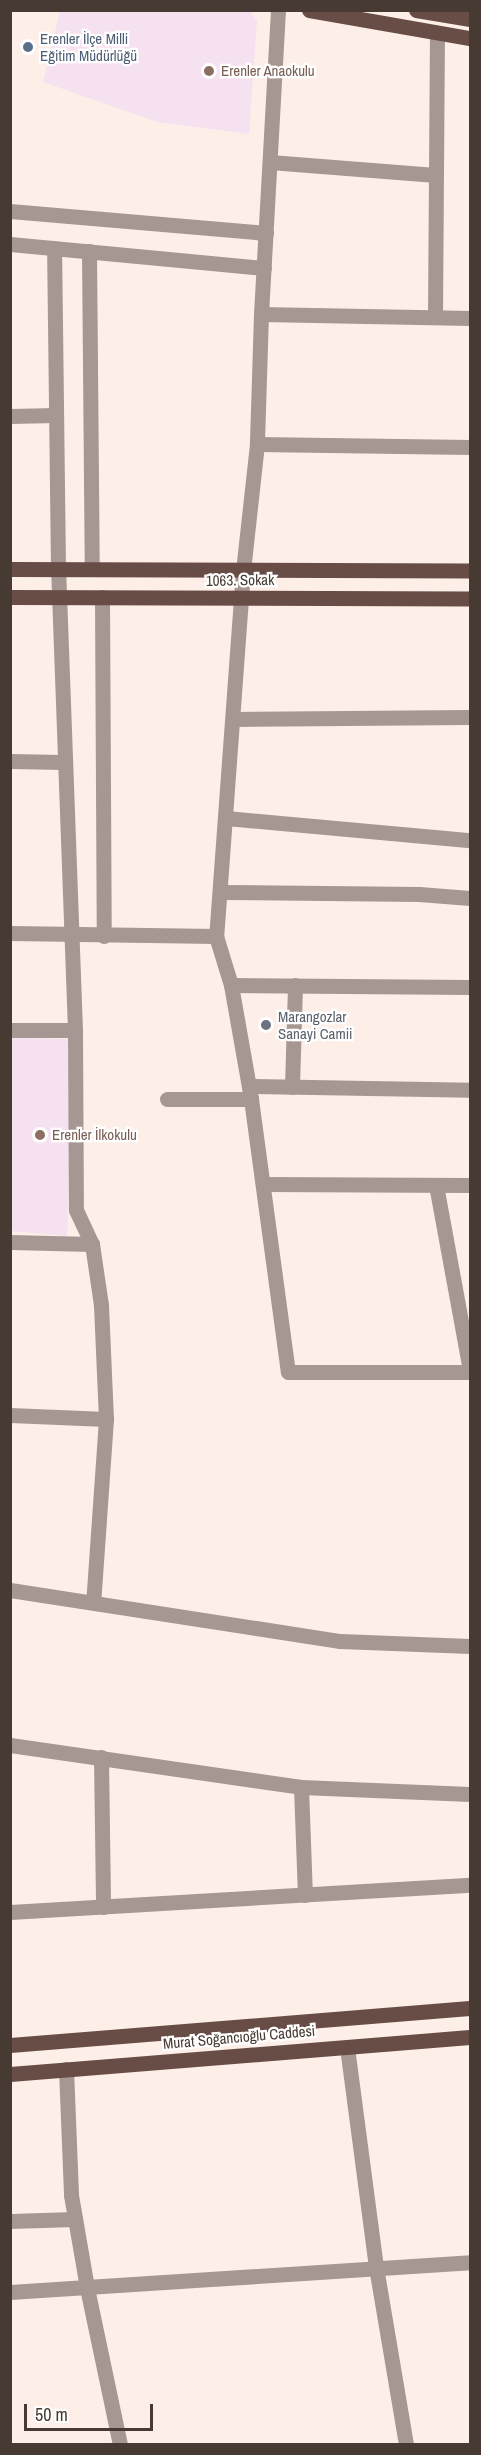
<!DOCTYPE html>
<meta charset="utf-8">
<style>
body{margin:0}
#map{position:relative;width:481px;height:2455px;overflow:hidden;background:#fdefe7;font-family:"Archivo Narrow",sans-serif}
div>[style]{position:absolute}
.education>*{inset:0;background:#f6e1f0}
.minor>*{height:15px;margin:-7.5px;padding:0 7.5px;transform-origin:7.5px;border-radius:7.5px;background:#a79793}
.major>*{height:15px;margin:-7.5px;padding:0 7.5px;transform-origin:7.5px;border-radius:7.5px;background:#684d46}
.dots>*{width:16px;height:16px;translate:-50% -50%;box-sizing:border-box;border:3px solid #fff;border-radius:50%}
span{translate:-50% -50%;white-space:nowrap;text-align:center;line-height:1.15;-webkit-text-stroke:4.5px #fff;paint-order:stroke}
.service-label{font-size:15px;color:#4e5e75}
.left{translate:0 -50%;text-align:left}
.education-label{font-size:15px;color:#785e54}
.street-label{font-size:15px;color:#473a32}
.worship-label{font-size:15px;color:#5b616d}
.frame{position:absolute;inset:0;border:12px solid #473a32;pointer-events:none}
.scale{position:absolute;left:24px;top:2404px;width:129px;height:27px;box-sizing:border-box;border:3px solid #473a32;border-top:0;padding-left:8px;font-size:18px;line-height:21px;white-space:nowrap;color:#473a32;-webkit-text-stroke:4px #fff;paint-order:stroke}
</style>
<div id="map">
<div class="education">
<div style="clip-path:polygon(60px 11px,250px 11px,257px 20px,249px 134px,157px 122px,43px 82px)"></div>
<div style="clip-path:polygon(10px 1038px,72px 1039px,67px 1236px,11px 1231px)"></div>
</div>
<div class="minor">
<div style="left:278px;top:10px;width:304px;rotate:93.2deg"></div>
<div style="left:261px;top:314px;width:130px;rotate:91.8deg"></div>
<div style="left:257px;top:444px;width:128px;rotate:96.3deg"></div>
<div style="left:243px;top:571px;width:366px;rotate:94.2deg"></div>
<div style="left:216px;top:936px;width:51px;rotate:73deg"></div>
<div style="left:231px;top:985px;width:116px;rotate:80deg"></div>
<div style="left:251px;top:1099px;width:275px;rotate:82.3deg"></div>
<div style="left:288px;top:1372px;width:182px"></div>
<div style="left:270px;top:162px;width:166px;rotate:4.5deg"></div>
<div style="left:10px;top:211px;width:257px;rotate:4.9deg"></div>
<div style="left:10px;top:244px;width:255px;rotate:5.4deg"></div>
<div style="left:89px;top:251px;width:317px;rotate:89.5deg"></div>
<div style="left:261px;top:314px;width:209px;rotate:1.1deg"></div>
<div style="left:435px;top:317px;width:284px;rotate:-89.6deg"></div>
<div style="left:10px;top:416px;width:46px;rotate:-1.2deg"></div>
<div style="left:257px;top:444px;width:213px;rotate:0.8deg"></div>
<div style="left:102px;top:597px;width:339px;rotate:89.7deg"></div>
<div style="left:234px;top:719px;width:236px;rotate:-0.5deg"></div>
<div style="left:10px;top:761px;width:53px;rotate:1.1deg"></div>
<div style="left:226px;top:818px;width:245px;rotate:5.2deg"></div>
<div style="left:221px;top:892px;width:198px;rotate:0.6deg"></div>
<div style="left:419px;top:894px;width:51px;rotate:4.5deg"></div>
<div style="left:10px;top:933px;width:206px;rotate:0.8deg"></div>
<div style="left:231px;top:985px;width:239px;rotate:0.5deg"></div>
<div style="left:10px;top:1030px;width:65px"></div>
<div style="left:75px;top:1030px;width:461px;rotate:-92.1deg"></div>
<div style="left:58px;top:569px;width:321px;rotate:-90.7deg"></div>
<div style="left:75px;top:1030px;width:180px;rotate:89.7deg"></div>
<div style="left:76px;top:1210px;width:38px;rotate:65deg"></div>
<div style="left:92px;top:1244px;width:62px;rotate:81.6deg"></div>
<div style="left:101px;top:1305px;width:114px;rotate:87.5deg"></div>
<div style="left:106px;top:1419px;width:184px;rotate:94deg"></div>
<div style="left:249px;top:1086px;width:221px;rotate:1deg"></div>
<div style="left:292px;top:1087px;width:102px;rotate:-88.3deg"></div>
<div style="left:167px;top:1099px;width:84px"></div>
<div style="left:263px;top:1184px;width:207px;rotate:0.3deg"></div>
<div style="left:436px;top:1185px;width:189px;rotate:79.6deg"></div>
<div style="left:10px;top:1242px;width:82px;rotate:1.4deg"></div>
<div style="left:10px;top:1415px;width:96px;rotate:2.4deg"></div>
<div style="left:10px;top:1590px;width:334px;rotate:8.8deg"></div>
<div style="left:340px;top:1641px;width:130px;rotate:2.2deg"></div>
<div style="left:10px;top:1745px;width:294px;rotate:8.2deg"></div>
<div style="left:301px;top:1787px;width:169px;rotate:2.4deg"></div>
<div style="left:101px;top:1757px;width:150px;rotate:89.2deg"></div>
<div style="left:301px;top:1787px;width:108px;rotate:87.9deg"></div>
<div style="left:10px;top:1912px;width:461px;rotate:-3.4deg"></div>
<div style="left:347px;top:2047px;width:222px;rotate:82.5deg"></div>
<div style="left:376px;top:2267px;width:180px;rotate:80.4deg"></div>
<div style="left:66px;top:2069px;width:126px;rotate:87.7deg"></div>
<div style="left:71px;top:2195px;width:94px;rotate:80.2deg"></div>
<div style="left:87px;top:2288px;width:159px;rotate:78.1deg"></div>
<div style="left:10px;top:2221px;width:65px;rotate:-1.8deg"></div>
<div style="left:10px;top:2292px;width:461px;rotate:-3.7deg"></div>
</div>
<div class="major">
<div style="left:309px;top:10px;width:163px;rotate:9.9deg"></div>
<div style="left:416px;top:10px;width:55px;rotate:9.5deg"></div>
<div style="left:10px;top:569px;width:460px;rotate:0.2deg"></div>
<div style="left:10px;top:597px;width:460px;rotate:0.2deg"></div>
<div style="left:10px;top:2045px;width:461px;rotate:-4.6deg"></div>
<div style="left:10px;top:2074px;width:461px;rotate:-4.6deg"></div>
</div>
<div class="dots">
<div style="left:28px;top:47px;background:#5c6f8a"></div>
<div style="left:209px;top:71px;background:#8d6e63"></div>
<div style="left:266px;top:1025px;background:#6b7280"></div>
<div style="left:40px;top:1135px;background:#8d6e63"></div>
</div>
<div class="service-label">
<span class="left" style="left:40px;top:47px">Erenler İlçe Milli<br>Eğitim Müdürlüğü</span>
</div>
<div class="education-label">
<span class="left" style="left:221px;top:71px">Erenler Anaokulu</span>
<span class="left" style="left:52px;top:1135px">Erenler İlkokulu</span>
</div>
<div class="street-label">
<span style="left:240px;top:580px;rotate:-1deg">1063. Sokak</span>
<span style="left:239px;top:2037px;rotate:-5deg">Murat Soğancıoğlu Caddesi</span>
</div>
<div class="worship-label">
<span class="left" style="left:278px;top:1025px">Marangozlar<br>Sanayi Camii</span>
</div>
<div class="frame"></div>
<div class="scale">50 m</div>
</div>
